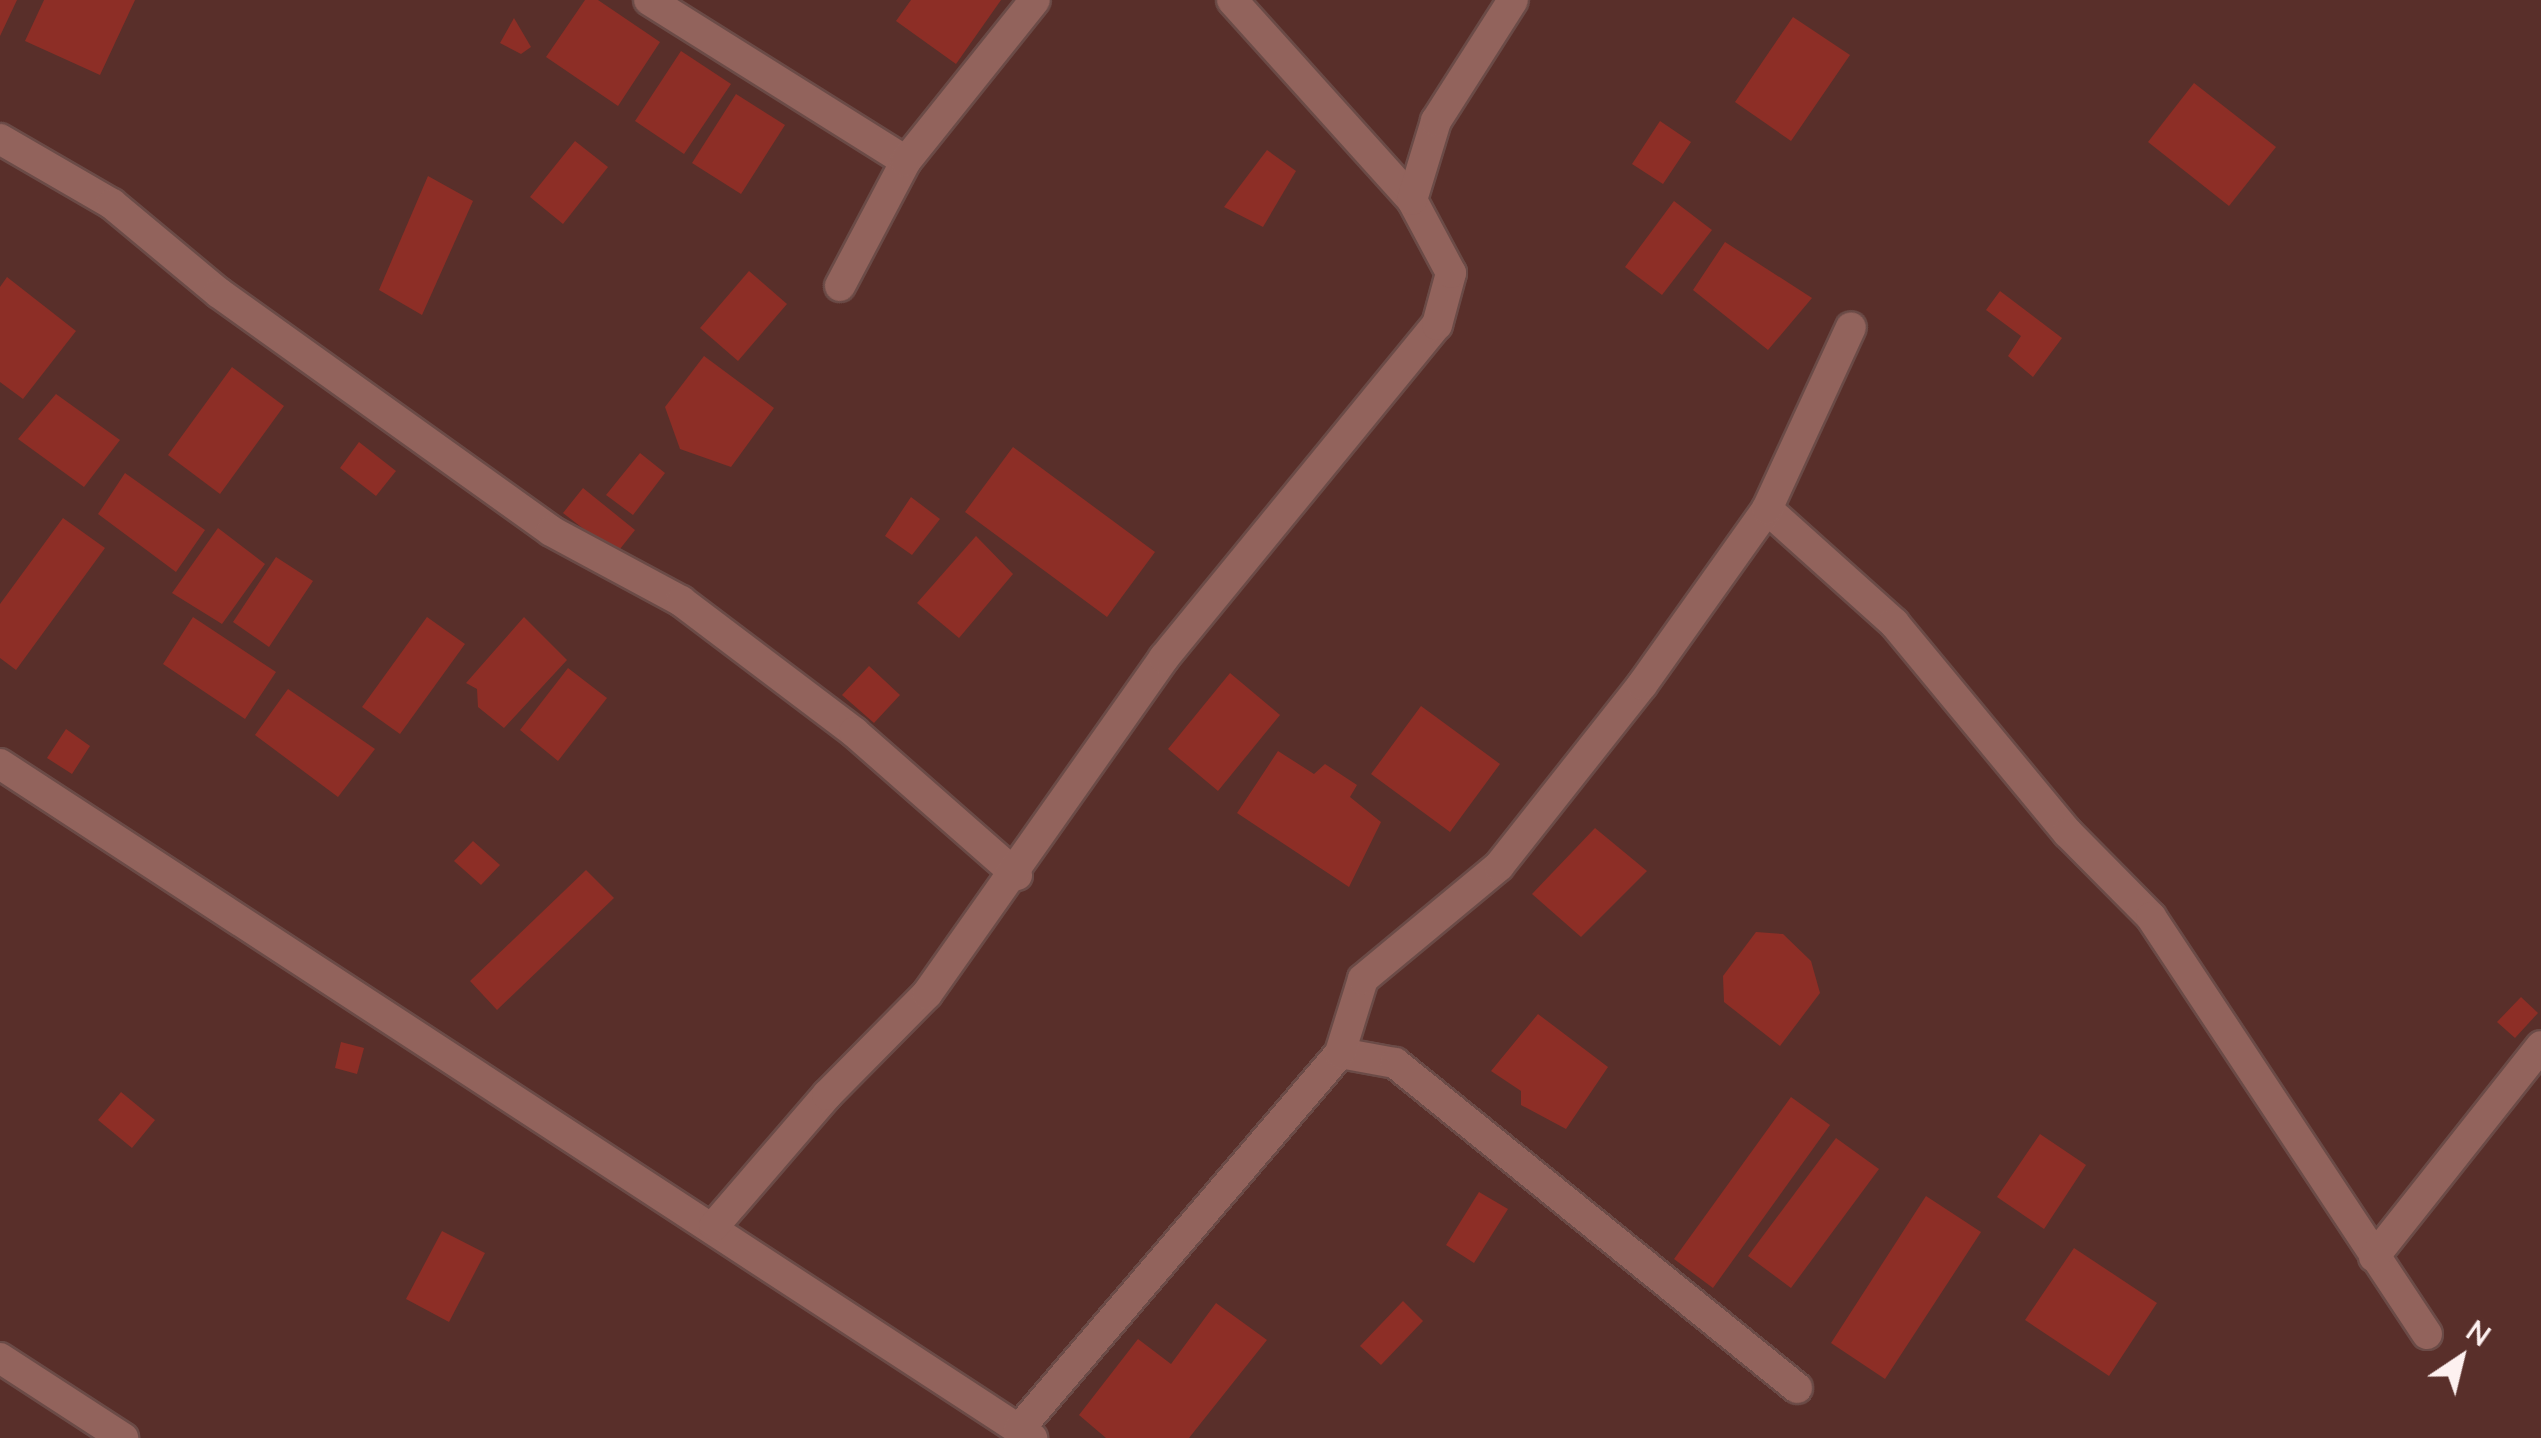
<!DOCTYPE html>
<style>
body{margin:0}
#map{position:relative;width:2541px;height:1438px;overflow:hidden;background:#592f2a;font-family:Mulish,sans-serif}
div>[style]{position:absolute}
.building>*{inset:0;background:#8d2e26}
.roads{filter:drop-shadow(2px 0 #6b4b47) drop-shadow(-2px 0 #6b4b47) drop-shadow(0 2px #6b4b47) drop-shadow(0 -2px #6b4b47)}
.minor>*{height:30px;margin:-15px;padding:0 15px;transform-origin:15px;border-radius:15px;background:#92635c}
span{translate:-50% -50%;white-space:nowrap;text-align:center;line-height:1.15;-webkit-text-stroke:10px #592f2a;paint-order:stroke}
.north{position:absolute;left:2411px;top:1308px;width:100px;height:100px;-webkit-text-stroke:8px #592f2a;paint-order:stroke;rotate:35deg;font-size:28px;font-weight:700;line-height:40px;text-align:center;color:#fdf1f0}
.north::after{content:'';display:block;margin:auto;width:35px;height:45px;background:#fdf1f0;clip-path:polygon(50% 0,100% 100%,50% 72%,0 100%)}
</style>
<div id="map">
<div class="building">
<div style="clip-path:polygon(0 0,17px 0,0 36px)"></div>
<div style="clip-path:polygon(44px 0,135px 0,100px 75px,25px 41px)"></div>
<div style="clip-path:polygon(585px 0,598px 0,660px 42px,618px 106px,546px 57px)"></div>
<div style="clip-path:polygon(911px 0,1001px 0,956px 64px,896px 21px)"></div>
<div style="clip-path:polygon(1793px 17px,1850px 55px,1791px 141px,1735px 102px)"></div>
<div style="clip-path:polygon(514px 18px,531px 47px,521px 54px,500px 43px)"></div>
<div style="clip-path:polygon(681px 51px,731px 84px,684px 154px,635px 121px)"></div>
<div style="clip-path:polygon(2194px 83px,2276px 147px,2229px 206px,2148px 142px)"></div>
<div style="clip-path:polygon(736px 94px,785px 125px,741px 194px,692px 163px)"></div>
<div style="clip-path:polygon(1660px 121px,1691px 142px,1663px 184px,1632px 164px)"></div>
<div style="clip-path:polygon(575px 141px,608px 167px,563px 224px,530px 197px)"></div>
<div style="clip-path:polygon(1267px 150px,1296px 171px,1263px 227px,1224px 207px)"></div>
<div style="clip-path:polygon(428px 176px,473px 201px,422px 315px,379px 290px)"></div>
<div style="clip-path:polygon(1674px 201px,1712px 230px,1662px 295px,1625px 267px)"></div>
<div style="clip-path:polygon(1725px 242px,1812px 298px,1768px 350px,1693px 290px)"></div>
<div style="clip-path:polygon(749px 271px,787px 304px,738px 361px,700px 328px)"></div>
<div style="clip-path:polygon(7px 277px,76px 331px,23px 399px,0 382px,0 287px)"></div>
<div style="clip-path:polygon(2000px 291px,2062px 338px,2033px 377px,2008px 356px,2021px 336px,1986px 310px)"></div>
<div style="clip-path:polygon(704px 356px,774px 408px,731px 467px,680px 449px,665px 407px)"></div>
<div style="clip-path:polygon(232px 367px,284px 406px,220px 494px,168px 455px)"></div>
<div style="clip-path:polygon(56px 394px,120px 440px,84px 487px,18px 439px)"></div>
<div style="clip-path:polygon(359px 442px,396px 471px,376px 496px,340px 468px)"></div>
<div style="clip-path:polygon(1013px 447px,1155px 552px,1107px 617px,965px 512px)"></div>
<div style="clip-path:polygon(640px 453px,665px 473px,633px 515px,606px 495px)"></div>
<div style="clip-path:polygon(125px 473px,205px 530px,176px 572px,98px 514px)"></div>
<div style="clip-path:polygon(583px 488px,635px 530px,616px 554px,563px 513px)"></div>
<div style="clip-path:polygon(911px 497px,940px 519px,912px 555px,885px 536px)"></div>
<div style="clip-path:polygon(63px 518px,105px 548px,16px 670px,0 658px,0 604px)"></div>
<div style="clip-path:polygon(218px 528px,265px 564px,222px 624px,172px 593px)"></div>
<div style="clip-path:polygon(976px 536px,1013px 574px,959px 638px,917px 603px)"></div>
<div style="clip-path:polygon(276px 557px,313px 581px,269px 647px,233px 622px)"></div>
<div style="clip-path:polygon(193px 617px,276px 672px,245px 719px,163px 664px)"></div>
<div style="clip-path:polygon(427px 617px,465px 644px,400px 734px,362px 707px)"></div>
<div style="clip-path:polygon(524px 617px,567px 660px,504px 728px,478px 707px,477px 689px,466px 683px)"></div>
<div style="clip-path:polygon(869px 666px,900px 695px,874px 723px,842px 695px)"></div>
<div style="clip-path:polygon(568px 668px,607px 698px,558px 761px,520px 730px)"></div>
<div style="clip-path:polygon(1230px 673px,1280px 715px,1218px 791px,1168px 749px)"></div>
<div style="clip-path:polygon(288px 689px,375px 749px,338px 797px,255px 735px)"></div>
<div style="clip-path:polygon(1421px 706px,1500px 764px,1450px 832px,1371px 774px)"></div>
<div style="clip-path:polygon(66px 729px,90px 746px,72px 774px,47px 758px)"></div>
<div style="clip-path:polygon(1278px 751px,1314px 774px,1325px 764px,1357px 785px,1350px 797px,1381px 822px,1349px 887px,1237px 813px)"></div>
<div style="clip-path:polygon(1595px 828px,1647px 871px,1581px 937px,1532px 894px)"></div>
<div style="clip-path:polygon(473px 841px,500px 865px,481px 885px,454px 861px)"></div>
<div style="clip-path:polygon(586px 870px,614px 898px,497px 1010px,470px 981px)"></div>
<div style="clip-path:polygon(1756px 932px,1783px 934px,1811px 961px,1820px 993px,1780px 1046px,1724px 1002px,1723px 976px)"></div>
<div style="clip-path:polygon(2521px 997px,2538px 1013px,2515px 1038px,2497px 1022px)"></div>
<div style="clip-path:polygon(1538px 1014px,1608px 1067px,1566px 1129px,1521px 1105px,1521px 1091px,1491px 1071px)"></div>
<div style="clip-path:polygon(341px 1042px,364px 1048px,357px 1074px,335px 1068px)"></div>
<div style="clip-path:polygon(121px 1092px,155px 1120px,132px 1148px,98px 1120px)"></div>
<div style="clip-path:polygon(1791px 1097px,1830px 1125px,1713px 1288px,1674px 1259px)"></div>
<div style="clip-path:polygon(2040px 1134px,2086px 1165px,2044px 1229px,1997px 1197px)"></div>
<div style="clip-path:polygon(1836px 1138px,1879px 1169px,1791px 1288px,1748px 1256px)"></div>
<div style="clip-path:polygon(1479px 1192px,1508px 1209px,1474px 1263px,1446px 1245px)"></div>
<div style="clip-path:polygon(1926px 1196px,1981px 1232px,1885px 1379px,1831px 1343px)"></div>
<div style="clip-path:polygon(442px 1231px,485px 1253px,449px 1322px,406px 1299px)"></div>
<div style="clip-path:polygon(2074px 1248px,2157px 1303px,2109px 1376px,2025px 1320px)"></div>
<div style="clip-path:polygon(1403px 1301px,1423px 1321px,1381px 1365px,1360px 1346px)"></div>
<div style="clip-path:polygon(1216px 1303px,1267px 1340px,1189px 1438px,1106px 1438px,1079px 1415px,1138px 1339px,1171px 1364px)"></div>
</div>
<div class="roads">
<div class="minor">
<div style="left:649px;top:0;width:303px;rotate:32.1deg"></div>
<div style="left:1232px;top:0;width:269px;rotate:48deg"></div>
<div style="left:0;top:139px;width:129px;rotate:30.1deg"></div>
<div style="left:112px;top:204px;width:139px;rotate:39.8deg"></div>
<div style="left:219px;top:293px;width:408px;rotate:35.6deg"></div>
<div style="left:551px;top:531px;width:148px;rotate:28.3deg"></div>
<div style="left:681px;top:601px;width:217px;rotate:37.1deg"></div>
<div style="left:854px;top:732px;width:217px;rotate:41.3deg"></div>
<div style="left:840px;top:286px;width:141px;rotate:-62.2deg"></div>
<div style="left:906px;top:161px;width:206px;rotate:-51.3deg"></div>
<div style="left:1767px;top:509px;width:171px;rotate:41.9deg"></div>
<div style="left:1894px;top:623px;width:273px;rotate:50.4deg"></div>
<div style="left:2068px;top:833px;width:118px;rotate:45.3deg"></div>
<div style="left:2151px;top:917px;width:500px;rotate:56.5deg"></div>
<div style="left:0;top:764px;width:1233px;rotate:33.15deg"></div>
<div style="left:1340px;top:1053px;width:56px;rotate:10.3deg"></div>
<div style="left:1395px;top:1063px;width:517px;rotate:38.95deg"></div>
<div style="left:714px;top:1226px;width:173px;rotate:-49.2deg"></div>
<div style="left:827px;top:1095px;width:142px;rotate:-45.3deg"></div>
<div style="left:927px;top:994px;width:411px;rotate:-54.8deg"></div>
<div style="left:1164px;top:658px;width:431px;rotate:-50.7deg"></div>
<div style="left:1437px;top:325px;width:54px;rotate:-74.9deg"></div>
<div style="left:1451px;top:273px;width:83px;rotate:-118.1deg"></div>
<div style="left:1412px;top:200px;width:83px;rotate:-73.1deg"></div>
<div style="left:1436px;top:121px;width:143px;rotate:-57.5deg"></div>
<div style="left:2374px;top:1257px;width:269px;rotate:-51.6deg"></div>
<div style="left:0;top:1358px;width:147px;rotate:33deg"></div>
<div style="left:1019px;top:1429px;width:494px;rotate:-49.5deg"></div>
<div style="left:1340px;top:1053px;width:77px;rotate:-72.7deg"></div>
<div style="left:1363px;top:979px;width:177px;rotate:-39.7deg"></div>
<div style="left:1499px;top:866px;width:231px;rotate:-51.7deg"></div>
<div style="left:1642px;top:685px;width:216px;rotate:-54.6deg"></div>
<div style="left:1767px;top:509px;width:200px;rotate:-65.2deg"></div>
</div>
</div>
<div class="north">N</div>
</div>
